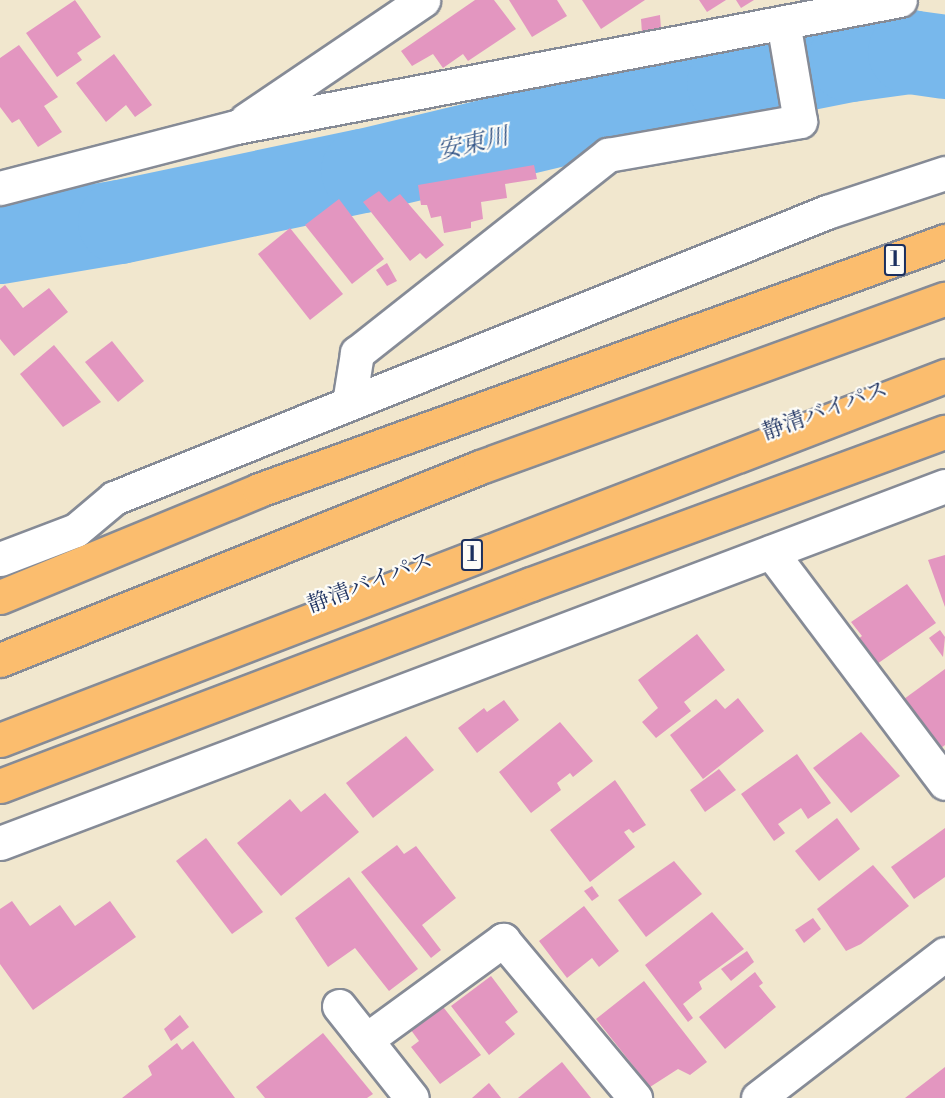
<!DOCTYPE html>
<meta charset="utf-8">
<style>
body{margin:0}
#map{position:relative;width:945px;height:1098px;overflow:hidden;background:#f1e7ce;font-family:"Libre Bodoni","Noto Serif JP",serif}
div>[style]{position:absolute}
.river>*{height:84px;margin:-42px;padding:0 42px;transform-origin:42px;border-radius:42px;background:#78b8ec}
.building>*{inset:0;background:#e396c0}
.roads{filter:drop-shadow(2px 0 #868b96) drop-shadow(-2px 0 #868b96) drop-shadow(0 2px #868b96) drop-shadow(0 -2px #868b96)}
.street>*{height:33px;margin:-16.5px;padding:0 16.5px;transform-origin:16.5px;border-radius:16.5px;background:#fff}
.highway>*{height:33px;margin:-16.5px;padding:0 16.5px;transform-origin:16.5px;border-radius:16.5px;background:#fbbd6e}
span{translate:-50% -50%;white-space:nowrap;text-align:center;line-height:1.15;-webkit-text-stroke:4.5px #fdfcf7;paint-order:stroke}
.shield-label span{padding:2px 4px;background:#fdfcf7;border:2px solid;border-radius:4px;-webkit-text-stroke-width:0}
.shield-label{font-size:21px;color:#1b2f5e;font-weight:700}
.street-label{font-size:22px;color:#1b2f5e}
.water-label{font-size:24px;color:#375889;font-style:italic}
</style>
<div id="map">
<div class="river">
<div style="left:0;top:242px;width:122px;rotate:-9.5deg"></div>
<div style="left:120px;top:222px;width:248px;rotate:-11.9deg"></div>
<div style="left:363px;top:171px;width:376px;rotate:-13.4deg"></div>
<div style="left:729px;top:84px;width:123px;rotate:-11.2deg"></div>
<div style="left:850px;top:60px;width:61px;rotate:-7.6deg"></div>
<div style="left:910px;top:52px;width:35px;rotate:8deg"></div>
</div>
<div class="building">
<div style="clip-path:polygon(75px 0,101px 37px,77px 53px,82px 60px,57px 77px,26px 33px)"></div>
<div style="clip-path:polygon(475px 0,494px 0,516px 29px,468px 61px,463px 54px,443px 68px,433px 54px,412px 66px,401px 51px)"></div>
<div style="clip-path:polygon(509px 0,557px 0,567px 16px,532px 37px)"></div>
<div style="clip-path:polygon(582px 0,645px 0,601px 29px)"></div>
<div style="clip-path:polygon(699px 0,726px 0,707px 12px)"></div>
<div style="clip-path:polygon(736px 0,754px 0,741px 8px)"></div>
<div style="clip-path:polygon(660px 15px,661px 29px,642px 33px,641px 19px)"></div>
<div style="clip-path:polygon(19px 45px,58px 97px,44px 106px,62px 132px,38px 147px,19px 119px,12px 123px,0 107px,0 58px)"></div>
<div style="clip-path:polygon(114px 54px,152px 105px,135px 117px,126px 105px,106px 122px,76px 83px)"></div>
<div style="clip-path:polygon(534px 165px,537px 179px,505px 184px,507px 198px,481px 202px,483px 219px,471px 222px,471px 228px,444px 233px,441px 216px,431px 218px,427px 205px,421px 205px,418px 185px)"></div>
<div style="clip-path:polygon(379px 191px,389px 202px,400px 194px,444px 245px,426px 259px,420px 253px,410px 261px,363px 202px)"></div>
<div style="clip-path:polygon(339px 199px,384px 259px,352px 284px,305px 225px)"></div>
<div style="clip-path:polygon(290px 228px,343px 294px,310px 320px,258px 254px)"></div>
<div style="clip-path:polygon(387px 263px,397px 281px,387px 286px,376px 270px)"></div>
<div style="clip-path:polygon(5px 285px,23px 308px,49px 288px,68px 312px,14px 356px,0 339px,0 289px)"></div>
<div style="clip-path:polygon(112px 341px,144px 381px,118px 402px,85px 362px)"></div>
<div style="clip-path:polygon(54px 345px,101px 402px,63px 427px,20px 374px)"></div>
<div style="clip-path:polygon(945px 555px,945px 607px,928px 560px)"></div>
<div style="clip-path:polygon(907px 584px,936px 623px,877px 664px,858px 639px,862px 636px,851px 622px)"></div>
<div style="clip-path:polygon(940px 630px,945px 637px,943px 657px,929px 638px)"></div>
<div style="clip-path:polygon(697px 634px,725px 670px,684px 702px,691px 711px,656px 738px,642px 722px,658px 708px,638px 680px)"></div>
<div style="clip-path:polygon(945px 669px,945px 745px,941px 748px,904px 699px)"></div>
<div style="clip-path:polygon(738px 698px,764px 731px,703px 779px,670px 735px,716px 699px,725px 709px)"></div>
<div style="clip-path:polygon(504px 700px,519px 720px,477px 753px,458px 728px,484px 708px,487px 712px)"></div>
<div style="clip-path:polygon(560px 722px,593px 761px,573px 777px,570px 773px,557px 783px,561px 790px,531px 813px,499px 772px)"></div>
<div style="clip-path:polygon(861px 732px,900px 776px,851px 813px,813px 768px)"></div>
<div style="clip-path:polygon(406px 736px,434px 770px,373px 818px,346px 783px)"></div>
<div style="clip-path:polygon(797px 754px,831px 803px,808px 819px,801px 808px,778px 824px,785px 833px,774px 841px,741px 794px)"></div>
<div style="clip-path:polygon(719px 769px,736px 790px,705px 812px,690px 790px)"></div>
<div style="clip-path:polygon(615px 780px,646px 825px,633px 833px,629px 829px,624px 832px,635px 847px,590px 882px,550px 830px)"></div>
<div style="clip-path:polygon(325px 793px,359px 832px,281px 896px,237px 843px,290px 799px,301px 812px)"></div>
<div style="clip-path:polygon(837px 818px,860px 849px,819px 881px,795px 851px)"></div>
<div style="clip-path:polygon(945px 828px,945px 877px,914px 899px,891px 867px)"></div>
<div style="clip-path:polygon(206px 838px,263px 912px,232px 934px,176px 861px)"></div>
<div style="clip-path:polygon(397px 845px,404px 854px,416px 846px,456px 898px,422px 925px,441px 950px,431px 958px,361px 872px)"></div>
<div style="clip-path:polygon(674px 861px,702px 894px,646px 937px,618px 900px)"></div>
<div style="clip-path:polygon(873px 865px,909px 906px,861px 944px,846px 951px,817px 909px)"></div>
<div style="clip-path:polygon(349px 877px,418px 969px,389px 991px,355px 948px,328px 967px,295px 918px)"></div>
<div style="clip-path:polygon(592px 886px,599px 896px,592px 901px,584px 891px)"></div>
<div style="clip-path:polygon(12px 901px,30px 926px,60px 905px,75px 926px,110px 901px,136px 937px,33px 1010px,0 964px,0 909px)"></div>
<div style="clip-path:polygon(584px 906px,619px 951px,599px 967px,592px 958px,567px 978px,539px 941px)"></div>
<div style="clip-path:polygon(712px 912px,744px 949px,699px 982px,702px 989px,683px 1004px,693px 1018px,688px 1022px,645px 965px)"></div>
<div style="clip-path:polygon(813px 918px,821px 929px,804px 943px,795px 930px)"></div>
<div style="clip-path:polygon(747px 951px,754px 962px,731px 981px,721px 969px)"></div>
<div style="clip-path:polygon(755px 972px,763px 983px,759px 986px,776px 1007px,725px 1049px,699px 1017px)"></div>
<div style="clip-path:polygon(491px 976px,518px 1012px,505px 1022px,515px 1034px,489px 1055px,451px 1006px)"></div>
<div style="clip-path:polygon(644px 981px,707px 1062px,690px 1075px,678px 1069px,650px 1087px,596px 1019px)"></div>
<div style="clip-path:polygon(440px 1003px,481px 1055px,440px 1084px,411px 1047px,419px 1041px,408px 1026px)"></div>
<div style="clip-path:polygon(180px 1015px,189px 1027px,171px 1041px,164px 1029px)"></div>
<div style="clip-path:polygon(323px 1033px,373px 1094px,367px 1098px,265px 1098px,256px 1087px)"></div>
<div style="clip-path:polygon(193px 1041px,235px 1098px,122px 1098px,152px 1075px,148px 1066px,177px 1043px,182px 1050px)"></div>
<div style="clip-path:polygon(562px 1062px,591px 1098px,518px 1098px)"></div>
<div style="clip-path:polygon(945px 1067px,945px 1098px,905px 1098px)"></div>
<div style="clip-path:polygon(489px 1083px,501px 1098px,472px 1098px)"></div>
</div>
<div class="roads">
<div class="street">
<div style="left:246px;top:120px;width:214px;rotate:-34.1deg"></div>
<div style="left:0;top:188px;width:244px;rotate:-14.5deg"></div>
<div style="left:236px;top:127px;width:676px;rotate:-10.83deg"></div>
<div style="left:349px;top:403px;width:51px;rotate:-80.9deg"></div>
<div style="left:357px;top:353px;width:320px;rotate:-38.3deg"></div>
<div style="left:608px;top:155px;width:195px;rotate:-10deg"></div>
<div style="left:800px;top:121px;width:100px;rotate:-99.7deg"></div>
<div style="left:771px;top:552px;width:289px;rotate:53deg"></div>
<div style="left:0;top:559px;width:81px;rotate:-20.9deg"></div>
<div style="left:76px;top:530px;width:50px;rotate:-40.1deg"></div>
<div style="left:114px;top:498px;width:768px;rotate:-21.86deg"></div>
<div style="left:827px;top:212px;width:124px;rotate:-18.3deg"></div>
<div style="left:0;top:843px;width:1010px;rotate:-20.7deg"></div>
<div style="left:339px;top:1006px;width:117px;rotate:51.6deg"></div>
<div style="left:366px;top:1040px;width:170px;rotate:-36.1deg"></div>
<div style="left:503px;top:940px;width:206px;rotate:50.1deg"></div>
<div style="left:758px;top:1098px;width:236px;rotate:-37.6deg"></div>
</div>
<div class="highway">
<div style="left:0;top:597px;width:280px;rotate:-22.4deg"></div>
<div style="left:259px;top:490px;width:730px;rotate:-19.95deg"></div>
<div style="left:0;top:660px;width:517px;rotate:-21.9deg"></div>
<div style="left:480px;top:467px;width:494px;rotate:-19.9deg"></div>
<div style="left:0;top:740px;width:1013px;rotate:-21.07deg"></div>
<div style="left:0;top:786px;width:568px;rotate:-20.83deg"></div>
<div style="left:531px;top:584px;width:441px;rotate:-20.2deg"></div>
</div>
</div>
<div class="shield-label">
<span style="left:895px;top:260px">1</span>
<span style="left:472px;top:555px">1</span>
</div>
<div class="street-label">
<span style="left:825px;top:411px;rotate:-20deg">静清バイパス</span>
<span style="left:370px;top:583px;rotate:-21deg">静清バイパス</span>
</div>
<div class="water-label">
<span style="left:473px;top:145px;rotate:-13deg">安東川</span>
</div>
</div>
